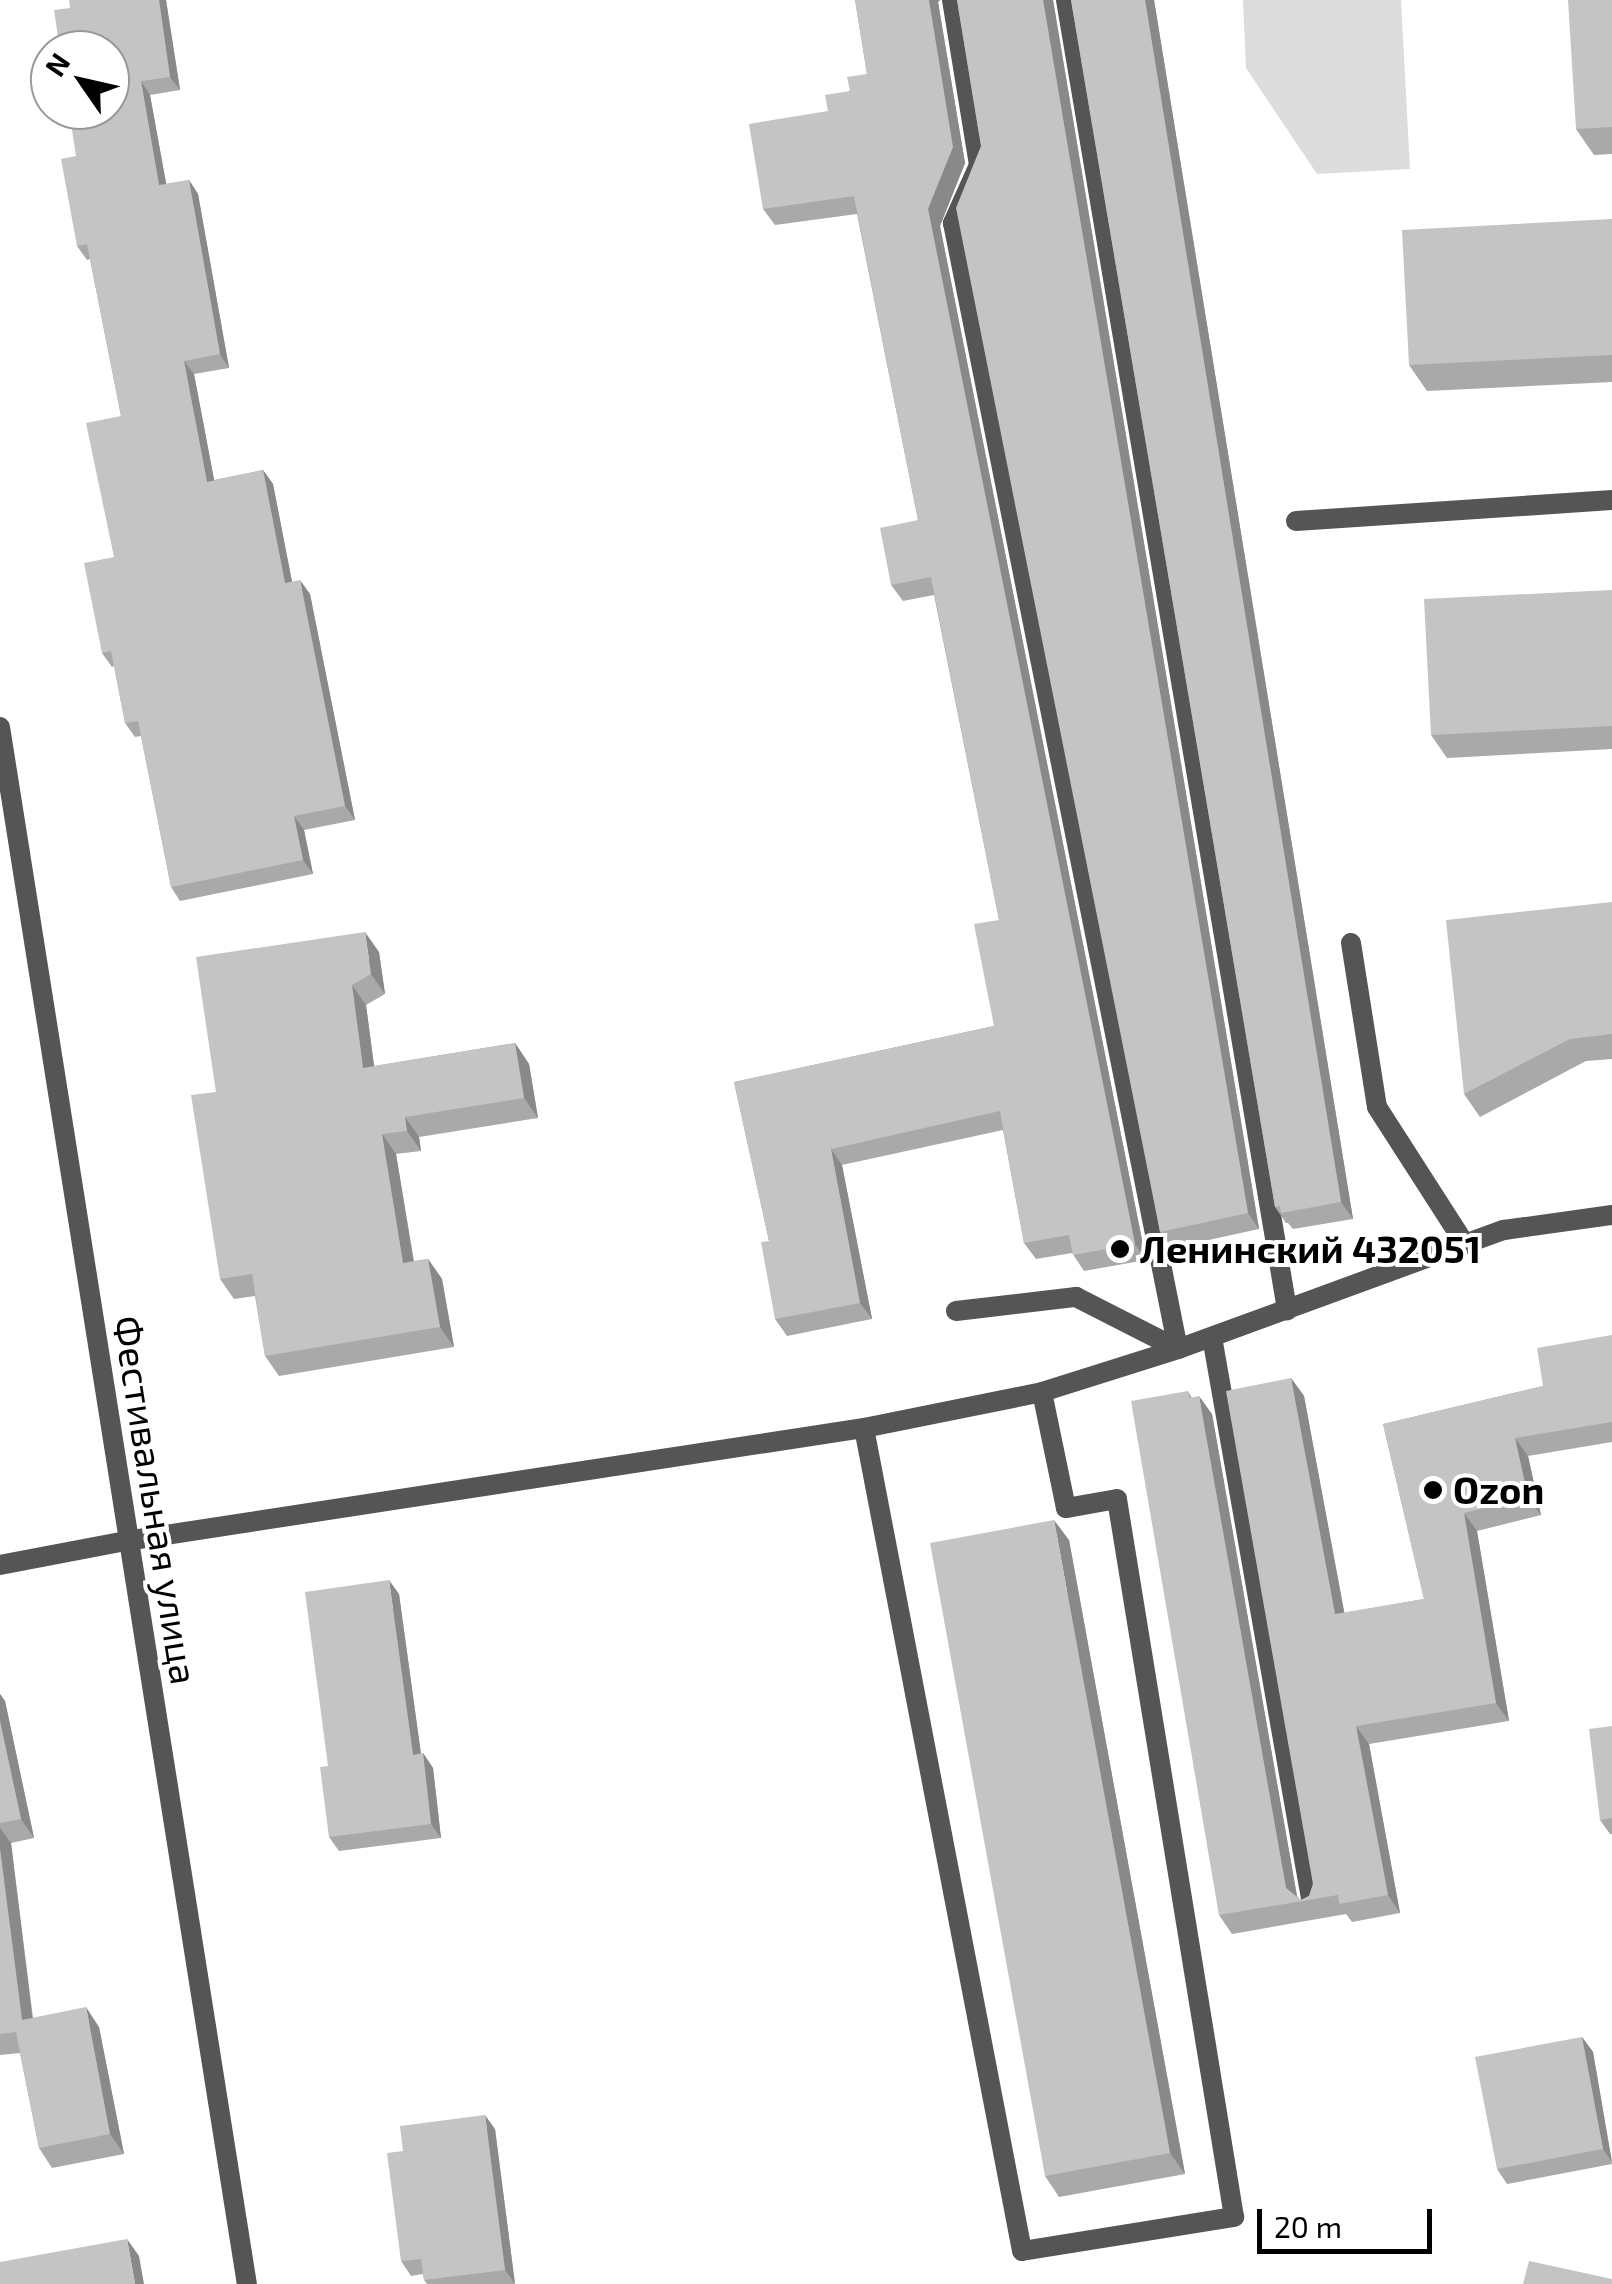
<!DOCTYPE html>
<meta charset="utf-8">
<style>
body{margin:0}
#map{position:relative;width:1612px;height:2284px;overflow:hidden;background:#fff;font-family:"Exo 2",sans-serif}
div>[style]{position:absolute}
.green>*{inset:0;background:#dcdcdc}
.lane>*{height:20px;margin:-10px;padding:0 10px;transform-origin:10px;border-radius:10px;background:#555}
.street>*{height:20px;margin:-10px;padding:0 10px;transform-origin:10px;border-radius:10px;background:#555}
.wall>*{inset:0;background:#a9a9a9}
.shaded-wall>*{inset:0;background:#898989}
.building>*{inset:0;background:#c4c4c4}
.dots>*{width:28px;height:28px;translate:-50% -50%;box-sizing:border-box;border:5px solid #fff;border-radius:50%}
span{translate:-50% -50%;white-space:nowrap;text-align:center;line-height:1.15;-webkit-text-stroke:8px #fff;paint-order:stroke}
.poi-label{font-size:38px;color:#000;font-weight:700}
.left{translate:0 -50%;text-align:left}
.street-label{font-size:38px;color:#000}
.north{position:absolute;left:30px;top:30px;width:100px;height:100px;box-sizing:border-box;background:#fff;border:2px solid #999;border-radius:50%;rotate:304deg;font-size:28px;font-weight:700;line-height:40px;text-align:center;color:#000}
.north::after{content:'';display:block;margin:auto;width:35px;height:45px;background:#000;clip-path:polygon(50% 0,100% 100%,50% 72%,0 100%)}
.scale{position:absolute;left:1257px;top:2209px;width:175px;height:45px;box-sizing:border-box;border:5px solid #000;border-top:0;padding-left:12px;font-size:30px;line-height:35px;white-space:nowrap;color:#000;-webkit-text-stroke:8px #fff;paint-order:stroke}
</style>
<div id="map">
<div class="green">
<div style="clip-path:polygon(1243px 0,1401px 0,1410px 169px,1317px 174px,1246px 68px)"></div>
</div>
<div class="lane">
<div style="left:952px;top:0;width:167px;rotate:80.7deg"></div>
<div style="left:979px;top:165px;width:64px;rotate:114.1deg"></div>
<div style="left:953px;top:223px;width:1148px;rotate:78.7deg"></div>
<div style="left:1066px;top:0;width:1329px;rotate:80.42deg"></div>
<div style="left:1296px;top:521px;width:317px;rotate:-3.8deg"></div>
<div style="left:1351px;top:943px;width:166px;rotate:81deg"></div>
<div style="left:1377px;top:1107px;width:163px;rotate:57.3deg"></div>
<div style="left:956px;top:1311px;width:121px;rotate:-6.7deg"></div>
<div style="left:1076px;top:1297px;width:114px;rotate:27deg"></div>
<div style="left:1212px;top:1337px;width:576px;rotate:80deg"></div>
<div style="left:864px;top:1428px;width:838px;rotate:79.13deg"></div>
<div style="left:1022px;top:2251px;width:215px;rotate:-9.1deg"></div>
<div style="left:1234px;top:2217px;width:727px;rotate:-99.26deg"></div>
<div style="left:1117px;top:1499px;width:52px;rotate:170deg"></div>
<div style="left:1066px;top:1508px;width:118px;rotate:-101.7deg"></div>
</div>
<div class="street">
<div style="left:0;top:727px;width:1576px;rotate:80.99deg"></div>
<div style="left:0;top:1565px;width:128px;rotate:-10.8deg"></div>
<div style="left:126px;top:1541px;width:747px;rotate:-8.71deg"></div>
<div style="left:864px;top:1428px;width:182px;rotate:-11.4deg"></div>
<div style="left:1042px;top:1392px;width:143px;rotate:-17.5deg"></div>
<div style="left:1178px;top:1349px;width:347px;rotate:-20.1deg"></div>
<div style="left:1504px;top:1230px;width:109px;rotate:-7.9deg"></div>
</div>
<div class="wall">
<div style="clip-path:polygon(166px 0,180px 90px,150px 95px,166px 184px,189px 180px,198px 194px,229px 368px,194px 374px,214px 480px,263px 470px,273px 484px,292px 582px,310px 594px,355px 820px,304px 830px,313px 874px,180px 901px,171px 887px,141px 736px,135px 737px,125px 723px,114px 666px,112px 667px,102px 653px,114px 557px,121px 416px,90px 259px,87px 260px,77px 246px,76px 156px,70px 8px)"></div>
<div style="clip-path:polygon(855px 0,940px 0,938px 2px,965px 163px,940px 226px,1146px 1260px,1084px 1271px,1072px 1253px,1036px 1259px,1024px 1243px,1003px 1130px,842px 1165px,872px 1319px,787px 1336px,775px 1319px,769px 1241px,734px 1082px,994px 1026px,999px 920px,934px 595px,903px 601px,891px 585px,918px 520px,857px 214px,775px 225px,763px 209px,828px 111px,867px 74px)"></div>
<div style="clip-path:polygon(957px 0,1053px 0,1259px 1229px,1172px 1248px,1160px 1232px)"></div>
<div style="clip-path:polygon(1071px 0,1154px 0,1353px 1219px,1293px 1229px,1288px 1223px,1286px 1223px,1275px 1207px)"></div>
<div style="clip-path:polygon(1612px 0,1612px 154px,1594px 155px,1576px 129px)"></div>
<div style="clip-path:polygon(1612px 219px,1612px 382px,1427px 391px,1409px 365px)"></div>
<div style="clip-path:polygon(1612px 590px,1612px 749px,1447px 758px,1431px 735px)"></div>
<div style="clip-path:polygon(1612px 902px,1612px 1059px,1586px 1061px,1480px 1117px,1464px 1094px)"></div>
<div style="clip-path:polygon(379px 952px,385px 994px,366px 1005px,374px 1066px,515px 1043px,529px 1064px,538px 1118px,419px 1137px,421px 1151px,396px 1154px,414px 1261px,428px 1259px,442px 1279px,454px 1347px,279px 1376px,265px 1356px,255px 1296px,234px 1299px,220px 1279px,216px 1092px)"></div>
<div style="clip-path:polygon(1612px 1335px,1612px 1442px,1528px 1456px,1541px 1515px,1477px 1531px,1509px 1721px,1369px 1744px,1400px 1913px,1352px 1922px,1346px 1914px,1232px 1934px,1219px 1915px,1188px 1391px,1192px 1398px,1212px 1414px,1297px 1896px,1301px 1900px,1309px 1896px,1313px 1884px,1291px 1378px,1304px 1396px,1344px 1613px,1424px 1599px,1383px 1424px,1543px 1386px)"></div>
<div style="clip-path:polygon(1069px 1540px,1185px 2174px,1059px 2197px,1045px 2176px)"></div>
<div style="clip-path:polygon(399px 1594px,421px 1754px,423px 1753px,433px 1768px,441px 1838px,339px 1851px,329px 1837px,328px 1766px)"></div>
<div style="clip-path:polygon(0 1694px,5px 1701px,34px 1838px,11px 1843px,33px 2018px,99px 2027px,124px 2154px,52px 2168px,39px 2148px,20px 2053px,0 2055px)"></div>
<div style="clip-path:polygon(1612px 1726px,1612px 1834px,1610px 1834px,1600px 1820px)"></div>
<div style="clip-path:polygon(1582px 2037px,1593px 2052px,1612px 2164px,1507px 2184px,1497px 2169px)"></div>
<div style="clip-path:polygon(495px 2129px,515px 2284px,427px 2284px,424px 2280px,423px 2274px,411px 2276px,401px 2261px,403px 2151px)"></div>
</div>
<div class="shaded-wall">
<div style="clip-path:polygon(159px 0,166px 0,180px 90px,170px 77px)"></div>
<div style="clip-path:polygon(929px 0,940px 0,938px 2px,965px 163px,940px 226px,1146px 1260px,1135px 1244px,928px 209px)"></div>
<div style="clip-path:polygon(1043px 0,1053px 0,1259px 1229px,1248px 1213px)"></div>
<div style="clip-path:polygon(1145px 0,1154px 0,1353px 1219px,1341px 1202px)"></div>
<div style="clip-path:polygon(141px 81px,150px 95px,169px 199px,159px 185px)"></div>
<div style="clip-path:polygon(189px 180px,198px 194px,229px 368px,220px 354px)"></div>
<div style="clip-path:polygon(184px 361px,194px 374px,217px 495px,207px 482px)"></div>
<div style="clip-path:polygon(263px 470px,273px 484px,295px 597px,285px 583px)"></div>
<div style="clip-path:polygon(300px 580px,310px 594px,355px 820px,345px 806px)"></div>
<div style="clip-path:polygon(294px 816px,304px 830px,313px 874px,303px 860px)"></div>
<div style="clip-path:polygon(365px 932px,379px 952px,385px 994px,371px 974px)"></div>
<div style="clip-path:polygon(352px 985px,366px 1005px,377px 1088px,363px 1068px)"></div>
<div style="clip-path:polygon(515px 1043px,529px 1064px,538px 1118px,524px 1098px)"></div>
<div style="clip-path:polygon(405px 1117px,419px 1137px,421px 1151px,407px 1131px)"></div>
<div style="clip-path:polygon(382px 1134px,396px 1154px,417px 1283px,403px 1263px)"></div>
<div style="clip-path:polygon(831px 1149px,842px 1165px,872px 1319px,860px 1303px)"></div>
<div style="clip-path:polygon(428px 1259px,442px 1279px,454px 1347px,440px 1327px)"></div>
<div style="clip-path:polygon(1291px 1378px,1304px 1396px,1348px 1632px,1335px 1614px)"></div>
<div style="clip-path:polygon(1199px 1396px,1212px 1414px,1298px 1902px,1286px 1888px)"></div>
<div style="clip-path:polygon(1515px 1438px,1528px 1456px,1541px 1515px,1528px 1497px)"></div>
<div style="clip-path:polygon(1464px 1513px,1477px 1531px,1509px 1721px,1496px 1703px)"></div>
<div style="clip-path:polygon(1054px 1520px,1069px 1540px,1185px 2174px,1170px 2153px)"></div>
<div style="clip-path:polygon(389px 1580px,399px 1594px,423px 1769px,413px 1755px)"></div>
<div style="clip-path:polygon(0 1694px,5px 1701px,34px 1838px,21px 1819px,0 1721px)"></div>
<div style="clip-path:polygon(1356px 1726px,1369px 1744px,1400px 1913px,1388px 1895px)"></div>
<div style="clip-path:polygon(423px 1753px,433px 1768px,441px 1838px,431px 1824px)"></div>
<div style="clip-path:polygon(0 1828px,11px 1843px,35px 2039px,22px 2020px,0 1849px)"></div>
<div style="clip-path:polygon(86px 2007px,99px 2027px,124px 2154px,110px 2134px)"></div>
<div style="clip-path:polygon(1582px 2037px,1593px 2052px,1612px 2162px,1603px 2149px)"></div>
<div style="clip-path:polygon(485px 2115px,495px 2129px,515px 2284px,505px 2270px)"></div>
<div style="clip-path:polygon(127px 2239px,139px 2256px,144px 2284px,135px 2284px)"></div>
</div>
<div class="building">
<div style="clip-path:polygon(69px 0,159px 0,170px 77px,141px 81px,159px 185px,189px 180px,220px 354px,184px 361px,207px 482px,263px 470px,285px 583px,300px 580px,345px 806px,294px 816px,303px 860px,171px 887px,138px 721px,125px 723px,111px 651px,102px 653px,84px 563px,114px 557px,86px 423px,121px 416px,87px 244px,77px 246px,61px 159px,76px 156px,69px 110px,110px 110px,110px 50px,60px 50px,54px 10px,70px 8px)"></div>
<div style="clip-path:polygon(855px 0,929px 0,953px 147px,928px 209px,1135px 1244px,1073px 1255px,1069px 1235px,1024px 1243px,1000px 1111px,831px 1149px,860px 1303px,775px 1319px,761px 1242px,769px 1241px,734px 1082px,994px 1026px,974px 924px,999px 920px,931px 577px,891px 585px,880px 528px,918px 520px,854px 196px,763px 209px,749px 124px,828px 111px,825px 95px,850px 91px,847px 77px,867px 74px)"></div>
<div style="clip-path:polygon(957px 0,1043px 0,1248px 1213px,1160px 1232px,956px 208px,981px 146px)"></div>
<div style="clip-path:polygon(1071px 0,1145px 0,1341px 1202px,1281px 1213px,1280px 1206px,1275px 1207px)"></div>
<div style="clip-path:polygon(1568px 0,1612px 0,1612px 127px,1576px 129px)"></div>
<div style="clip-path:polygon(1612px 219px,1612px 355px,1409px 365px,1402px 230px)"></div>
<div style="clip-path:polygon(1612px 590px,1612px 726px,1431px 735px,1424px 599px)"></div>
<div style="clip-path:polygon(1612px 902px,1612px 1034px,1570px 1039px,1464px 1094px,1446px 920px)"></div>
<div style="clip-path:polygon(365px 932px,371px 974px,352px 985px,363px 1068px,515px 1043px,524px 1098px,405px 1117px,407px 1131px,382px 1134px,403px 1263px,428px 1259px,440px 1327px,265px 1356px,252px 1274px,220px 1279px,191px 1095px,216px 1092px,196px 957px)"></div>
<div style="clip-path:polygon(1612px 1335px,1612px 1422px,1515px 1438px,1528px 1497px,1464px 1513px,1496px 1703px,1356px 1726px,1388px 1895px,1339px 1904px,1338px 1895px,1219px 1915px,1131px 1401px,1188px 1391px,1189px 1398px,1199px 1396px,1286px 1888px,1301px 1900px,1309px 1896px,1313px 1884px,1226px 1391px,1291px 1378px,1335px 1614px,1424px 1599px,1383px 1424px,1543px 1386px,1537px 1348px)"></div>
<div style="clip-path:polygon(1054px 1520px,1170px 2153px,1045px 2176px,930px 1543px)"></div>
<div style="clip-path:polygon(389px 1580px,413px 1755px,423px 1753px,431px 1824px,329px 1837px,320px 1767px,328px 1766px,305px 1592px)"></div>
<div style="clip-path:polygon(0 1721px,21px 1819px,0 1823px)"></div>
<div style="clip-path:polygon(1612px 1726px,1612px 1818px,1600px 1820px,1589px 1729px)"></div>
<div style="clip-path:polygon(0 1849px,22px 2020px,86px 2007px,110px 2134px,39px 2148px,16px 2032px,0 2034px)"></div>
<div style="clip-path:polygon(1582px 2037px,1603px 2149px,1497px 2169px,1475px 2057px)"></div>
<div style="clip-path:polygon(485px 2115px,505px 2270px,424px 2280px,421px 2259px,401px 2261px,387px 2153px,403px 2151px,400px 2126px)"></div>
<div style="clip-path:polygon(127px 2239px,135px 2284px,0 2284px,0 2262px)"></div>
<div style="clip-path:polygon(1529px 2261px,1612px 2279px,1612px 2284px,1523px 2284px)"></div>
</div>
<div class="dots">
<div style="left:1120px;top:1249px;background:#000"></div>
<div style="left:1433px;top:1490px;background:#000"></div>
</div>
<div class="poi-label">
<span class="left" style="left:1140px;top:1249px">Ленинский 432051</span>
<span class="left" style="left:1453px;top:1490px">Ozon</span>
</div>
<div class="street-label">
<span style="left:156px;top:1500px;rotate:81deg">Фестивальная улица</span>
</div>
<div class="north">N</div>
<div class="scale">20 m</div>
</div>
